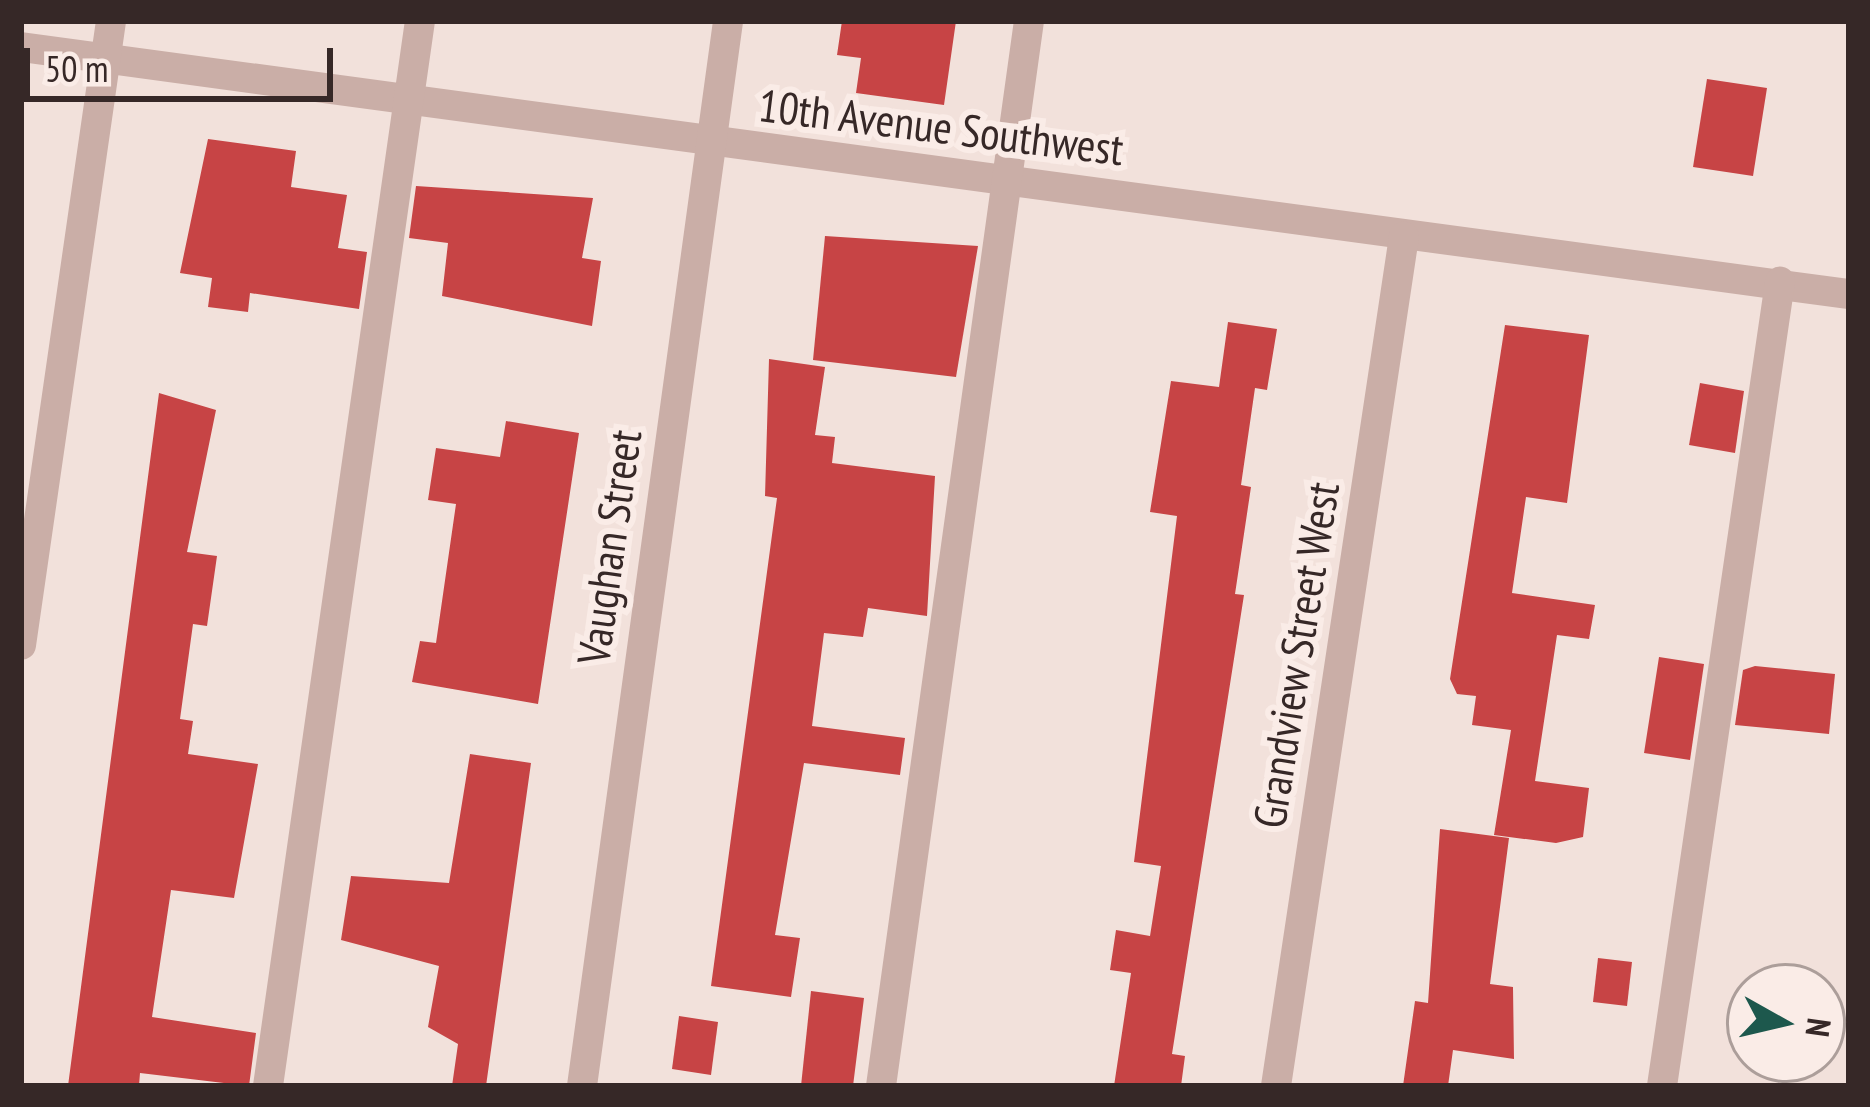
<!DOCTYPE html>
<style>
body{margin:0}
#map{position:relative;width:1870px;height:1107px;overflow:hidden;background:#f2e1db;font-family:"PT Sans Narrow",sans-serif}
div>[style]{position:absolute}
.building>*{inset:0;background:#c74445}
.minor>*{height:30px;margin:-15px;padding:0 15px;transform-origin:15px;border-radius:15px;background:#caaea7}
span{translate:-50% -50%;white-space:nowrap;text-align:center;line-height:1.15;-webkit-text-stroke:12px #faece7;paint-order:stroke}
.street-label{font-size:45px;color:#362827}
.frame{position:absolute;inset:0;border:24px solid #362827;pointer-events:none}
.north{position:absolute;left:1726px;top:963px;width:120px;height:120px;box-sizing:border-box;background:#faece7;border:3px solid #ac9e9a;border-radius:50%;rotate:98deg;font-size:33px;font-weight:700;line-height:48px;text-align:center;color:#362827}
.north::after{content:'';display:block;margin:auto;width:42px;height:54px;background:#1d584d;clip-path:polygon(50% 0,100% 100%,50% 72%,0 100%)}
.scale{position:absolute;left:24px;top:48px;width:309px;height:54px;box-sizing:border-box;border:6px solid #362827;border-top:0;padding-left:15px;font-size:36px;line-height:42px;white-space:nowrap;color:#362827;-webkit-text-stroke:9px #faece7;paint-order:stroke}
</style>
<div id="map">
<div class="building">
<div style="clip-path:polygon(842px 21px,956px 21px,944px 105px,856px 93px,861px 58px,837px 55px)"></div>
<div style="clip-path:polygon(1707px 79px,1767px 88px,1753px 176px,1693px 167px)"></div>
<div style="clip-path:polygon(208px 139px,296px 151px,291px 187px,347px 195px,338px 248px,367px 252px,359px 309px,250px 293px,248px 312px,208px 307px,212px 278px,180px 273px)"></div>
<div style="clip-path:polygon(416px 186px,593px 198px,582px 258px,601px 261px,592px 326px,442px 296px,448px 243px,409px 238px)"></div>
<div style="clip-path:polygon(825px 236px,978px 246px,956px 377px,813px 360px)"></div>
<div style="clip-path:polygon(1228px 322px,1277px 329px,1267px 390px,1255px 388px,1241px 485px,1251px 487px,1235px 594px,1244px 595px,1172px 1054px,1185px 1056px,1181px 1086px,1114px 1086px,1131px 973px,1110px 970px,1116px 930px,1150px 936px,1161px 866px,1134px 862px,1177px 516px,1150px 512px,1171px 381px,1219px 387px)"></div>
<div style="clip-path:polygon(1505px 325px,1589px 335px,1567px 503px,1526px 497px,1512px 593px,1595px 605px,1589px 639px,1557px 635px,1535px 781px,1589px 788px,1583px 837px,1556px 843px,1494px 835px,1511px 730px,1472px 725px,1476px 696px,1457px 694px,1450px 679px)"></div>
<div style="clip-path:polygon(769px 359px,825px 367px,815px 435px,835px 437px,832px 463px,935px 476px,927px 616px,868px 608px,863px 637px,824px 633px,812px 726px,905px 738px,900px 775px,804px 763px,775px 935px,800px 938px,791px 997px,711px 986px,777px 498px,765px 496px)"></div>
<div style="clip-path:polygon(1700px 383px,1744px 391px,1735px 453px,1689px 445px)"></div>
<div style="clip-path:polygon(159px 393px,216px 410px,187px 552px,217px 556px,207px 626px,193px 624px,180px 719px,193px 721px,188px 754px,258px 764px,234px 898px,171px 890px,152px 1017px,256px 1033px,249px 1086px,140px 1073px,139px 1086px,68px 1086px)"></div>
<div style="clip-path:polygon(506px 421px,579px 433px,538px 704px,412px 682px,420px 641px,436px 643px,456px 504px,428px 500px,436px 448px,500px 457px)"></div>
<div style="clip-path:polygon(1659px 657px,1704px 664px,1690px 760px,1644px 753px)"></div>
<div style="clip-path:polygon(1755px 666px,1835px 674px,1829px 734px,1735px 725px,1743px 670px)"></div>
<div style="clip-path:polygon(470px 754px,531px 763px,486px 1086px,452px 1086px,458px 1044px,428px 1027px,439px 966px,341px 940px,351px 876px,449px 883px)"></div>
<div style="clip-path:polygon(1440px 829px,1509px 838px,1490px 984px,1513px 987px,1514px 1059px,1453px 1050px,1448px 1086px,1403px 1086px,1415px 1001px,1428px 1003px)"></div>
<div style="clip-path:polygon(1598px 958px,1632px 962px,1627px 1006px,1593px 1002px)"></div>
<div style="clip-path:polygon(811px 991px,864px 998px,853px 1086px,801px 1086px)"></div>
<div style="clip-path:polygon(679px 1016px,718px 1022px,711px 1075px,672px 1069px)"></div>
</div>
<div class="minor">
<div style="left:21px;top:47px;width:1845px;rotate:7.7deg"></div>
<div style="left:21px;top:645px;width:630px;rotate:-81.79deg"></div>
<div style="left:268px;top:1086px;width:1076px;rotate:-81.88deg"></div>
<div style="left:582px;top:1086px;width:1075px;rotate:-82.19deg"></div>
<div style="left:881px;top:1086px;width:1075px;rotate:-82.09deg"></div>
<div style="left:1276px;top:1086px;width:859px;rotate:-81.43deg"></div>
<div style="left:1662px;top:1086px;width:813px;rotate:-81.65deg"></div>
</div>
<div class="street-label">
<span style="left:941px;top:127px;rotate:7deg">10th Avenue Southwest</span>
<span style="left:609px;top:547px;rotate:-82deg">Vaughan Street</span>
<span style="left:1296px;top:655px;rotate:-81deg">Grandview Street West</span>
</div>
<div class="frame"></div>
<div class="north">N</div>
<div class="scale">50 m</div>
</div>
